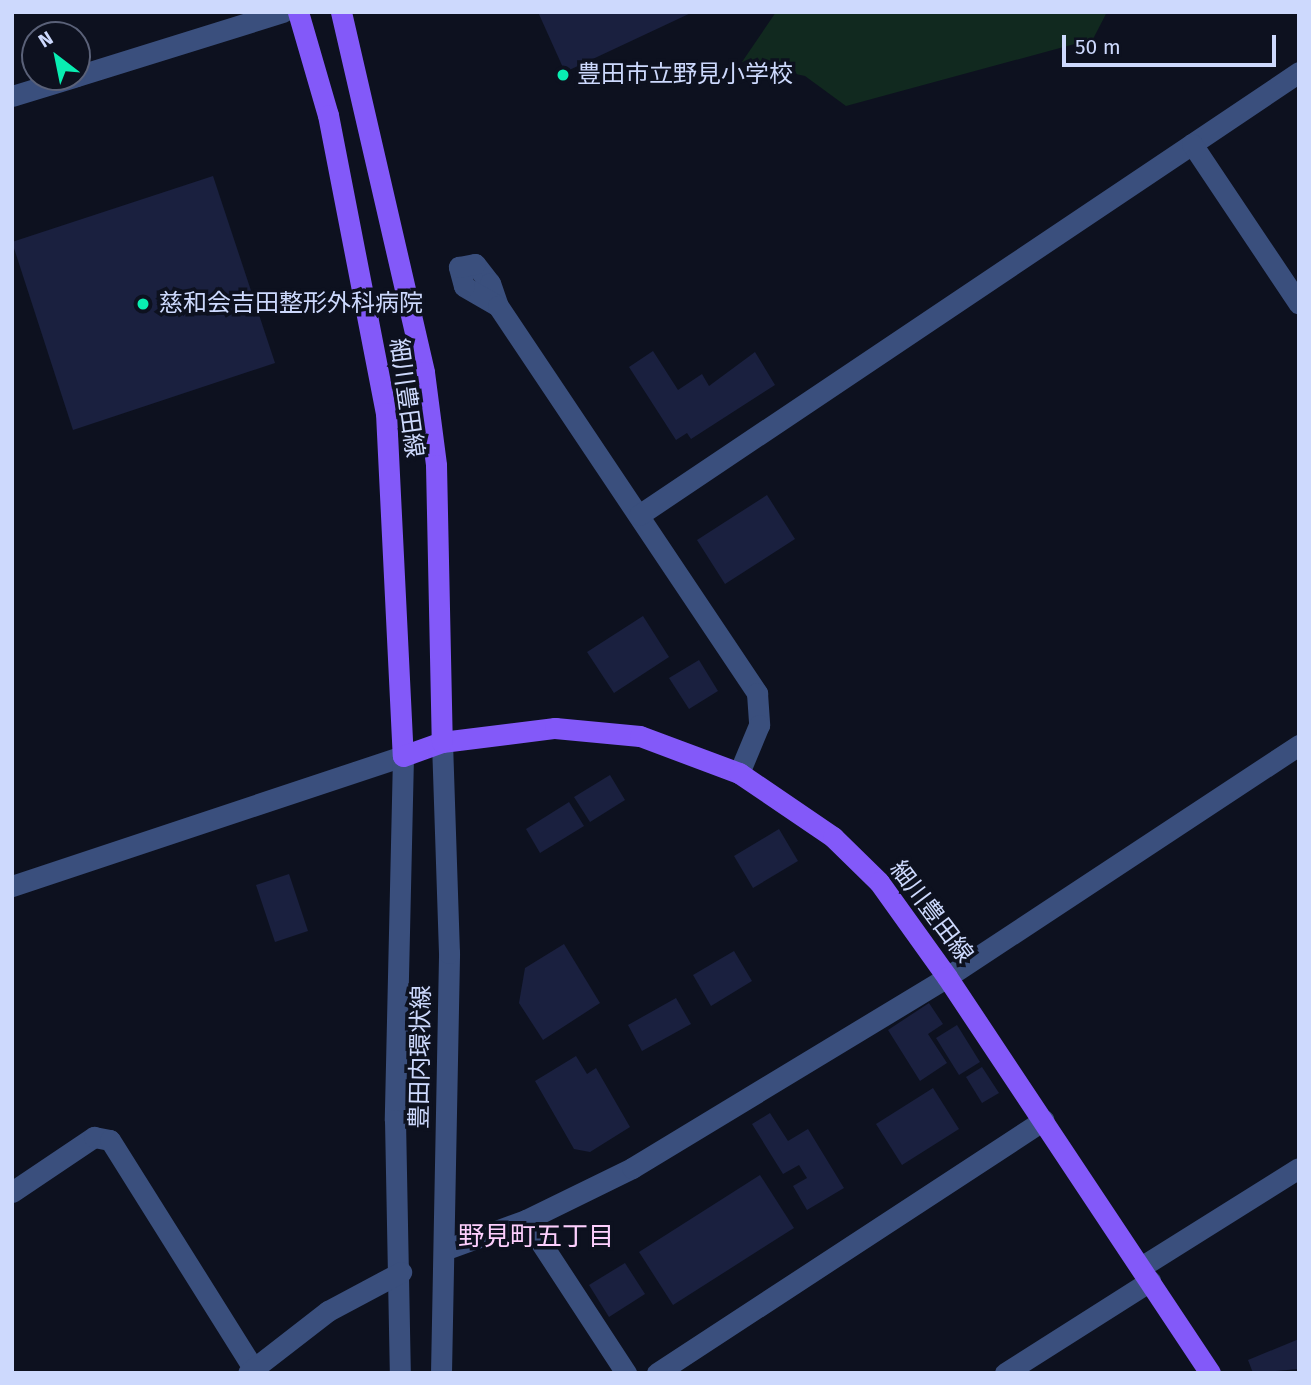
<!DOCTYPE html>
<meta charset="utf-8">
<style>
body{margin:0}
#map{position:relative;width:1311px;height:1385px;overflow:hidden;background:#0d111f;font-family:"Fira Sans","Noto Sans JP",sans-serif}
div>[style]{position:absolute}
.green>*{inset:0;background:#11291f}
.building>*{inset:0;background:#1a203f}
.minor>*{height:21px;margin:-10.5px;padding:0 10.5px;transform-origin:10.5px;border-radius:10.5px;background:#3a4f7d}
.major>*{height:21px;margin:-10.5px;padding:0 10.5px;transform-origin:10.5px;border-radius:10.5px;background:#8359f9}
.dots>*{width:19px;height:19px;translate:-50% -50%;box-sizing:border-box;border:4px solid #0d111f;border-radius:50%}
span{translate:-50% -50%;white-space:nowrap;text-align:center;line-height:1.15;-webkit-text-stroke:7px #0d111f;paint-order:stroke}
.poi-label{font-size:24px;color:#cdd9fd}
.left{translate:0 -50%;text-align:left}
.street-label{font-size:24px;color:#cdd9fd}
.neighbourhood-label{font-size:26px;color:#fdcffd}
.frame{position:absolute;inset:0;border:14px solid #cdd9fd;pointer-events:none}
.north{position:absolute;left:21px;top:21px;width:70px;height:70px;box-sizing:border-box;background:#0d111f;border:2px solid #5a6178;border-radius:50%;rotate:328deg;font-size:19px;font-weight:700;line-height:28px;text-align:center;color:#cdd9fd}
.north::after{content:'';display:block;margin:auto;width:24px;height:32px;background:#09eeb2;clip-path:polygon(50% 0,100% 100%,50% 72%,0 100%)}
.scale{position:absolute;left:1062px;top:35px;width:214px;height:32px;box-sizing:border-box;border:4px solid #cdd9fd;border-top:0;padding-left:9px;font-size:21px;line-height:24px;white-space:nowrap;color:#cdd9fd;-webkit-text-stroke:5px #0d111f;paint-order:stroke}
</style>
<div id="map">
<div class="green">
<div style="clip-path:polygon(776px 12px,1107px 12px,1093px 39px,846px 106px,805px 76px,742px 62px)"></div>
</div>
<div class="building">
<div style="clip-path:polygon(538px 12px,693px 12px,565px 72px)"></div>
<div style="clip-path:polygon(213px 176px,275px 363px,73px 430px,12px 242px)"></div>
<div style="clip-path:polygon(653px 351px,678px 390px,702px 374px,709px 386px,755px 352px,775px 385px,691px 439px,687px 433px,676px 440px,629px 367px)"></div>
<div style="clip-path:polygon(767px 495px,795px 539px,725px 584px,697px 540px)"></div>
<div style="clip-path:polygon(643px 616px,669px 657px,614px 693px,587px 652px)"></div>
<div style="clip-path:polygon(699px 660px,718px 691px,689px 709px,669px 678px)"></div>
<div style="clip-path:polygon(610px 775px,625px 800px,590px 822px,574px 797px)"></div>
<div style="clip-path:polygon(569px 802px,584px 826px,540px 853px,526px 829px)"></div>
<div style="clip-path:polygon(779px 829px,798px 861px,753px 888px,734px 856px)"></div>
<div style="clip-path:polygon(289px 874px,308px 931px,275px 942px,256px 885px)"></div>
<div style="clip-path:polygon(564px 944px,600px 1003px,543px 1040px,519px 1003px,525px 968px)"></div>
<div style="clip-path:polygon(734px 951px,752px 981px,711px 1006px,693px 975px)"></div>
<div style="clip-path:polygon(676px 998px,691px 1024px,642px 1051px,628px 1025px)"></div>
<div style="clip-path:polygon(929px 1003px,943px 1024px,928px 1034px,947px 1063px,920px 1081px,888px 1030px)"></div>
<div style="clip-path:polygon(957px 1025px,980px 1062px,959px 1075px,936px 1038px)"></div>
<div style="clip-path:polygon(576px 1056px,587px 1074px,596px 1068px,630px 1127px,590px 1152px,574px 1149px,535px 1081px)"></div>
<div style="clip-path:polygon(982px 1067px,999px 1093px,982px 1103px,966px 1077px)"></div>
<div style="clip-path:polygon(933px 1088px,959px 1129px,902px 1165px,876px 1124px)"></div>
<div style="clip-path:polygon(770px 1113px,788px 1141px,808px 1129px,844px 1188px,807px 1210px,793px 1186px,807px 1178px,799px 1165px,783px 1174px,752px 1124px)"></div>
<div style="clip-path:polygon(760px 1175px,794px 1228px,673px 1305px,639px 1252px)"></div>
<div style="clip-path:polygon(625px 1263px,645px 1294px,609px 1317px,589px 1285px)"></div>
<div style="clip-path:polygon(1299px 1339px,1299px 1369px,1253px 1373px,1248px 1360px)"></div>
</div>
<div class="minor">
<div style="left:77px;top:76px;width:216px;rotate:-17.3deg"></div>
<div style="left:12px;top:96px;width:65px;rotate:-17deg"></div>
<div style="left:1192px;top:144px;width:129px;rotate:-33.9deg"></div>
<div style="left:475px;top:264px;width:24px;rotate:52deg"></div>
<div style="left:490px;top:283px;width:24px;rotate:71deg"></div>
<div style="left:498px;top:306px;width:39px;rotate:-150deg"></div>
<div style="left:464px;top:286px;width:20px;rotate:-105deg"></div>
<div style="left:459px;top:267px;width:16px;rotate:-11deg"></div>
<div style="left:498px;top:306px;width:466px;rotate:56.2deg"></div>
<div style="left:757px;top:693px;width:32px;rotate:86deg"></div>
<div style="left:759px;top:725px;width:52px;rotate:112.6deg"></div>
<div style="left:639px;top:515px;width:666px;rotate:-33.86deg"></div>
<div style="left:1192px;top:144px;width:192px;rotate:56.2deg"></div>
<div style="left:12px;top:886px;width:412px;rotate:-18.4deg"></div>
<div style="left:403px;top:756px;width:364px;rotate:91.3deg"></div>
<div style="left:395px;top:1120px;width:253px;rotate:88.9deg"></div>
<div style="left:12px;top:1192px;width:99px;rotate:-33.9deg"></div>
<div style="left:94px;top:1137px;width:16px;rotate:11deg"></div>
<div style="left:110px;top:1140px;width:269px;rotate:57.9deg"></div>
<div style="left:526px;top:1220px;width:183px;rotate:56.8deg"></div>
<div style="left:444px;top:1250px;width:87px;rotate:-20.1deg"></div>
<div style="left:526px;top:1220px;width:118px;rotate:-26.1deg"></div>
<div style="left:632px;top:1168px;width:368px;rotate:-31.2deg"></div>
<div style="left:947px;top:977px;width:422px;rotate:-33.4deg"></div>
<div style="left:1141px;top:1267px;width:186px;rotate:-32.1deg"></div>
<div style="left:248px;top:1373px;width:101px;rotate:-37.8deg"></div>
<div style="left:328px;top:1311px;width:83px;rotate:-28.1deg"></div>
<div style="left:441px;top:1373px;width:420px;rotate:-88.9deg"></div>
<div style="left:449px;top:953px;width:211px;rotate:-91.9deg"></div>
<div style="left:657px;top:1373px;width:462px;rotate:-33.2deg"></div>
<div style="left:1005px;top:1373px;width:172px;rotate:-32.4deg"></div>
</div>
<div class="major">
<div style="left:298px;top:12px;width:107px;rotate:73.8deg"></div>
<div style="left:328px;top:115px;width:304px;rotate:79deg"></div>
<div style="left:386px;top:413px;width:343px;rotate:87.2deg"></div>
<div style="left:403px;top:756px;width:41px;rotate:-19.7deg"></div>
<div style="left:442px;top:742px;width:114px;rotate:-7.1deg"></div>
<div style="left:555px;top:728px;width:85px;rotate:5.4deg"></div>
<div style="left:640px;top:736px;width:106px;rotate:20.5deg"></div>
<div style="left:739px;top:773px;width:114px;rotate:34.2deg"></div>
<div style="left:833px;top:837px;width:64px;rotate:44.4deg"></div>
<div style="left:879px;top:882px;width:117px;rotate:54.4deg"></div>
<div style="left:947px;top:977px;width:475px;rotate:56.4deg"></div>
<div style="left:341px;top:12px;width:369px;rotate:77deg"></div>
<div style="left:424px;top:372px;width:94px;rotate:82.6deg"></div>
<div style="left:436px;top:465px;width:277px;rotate:88.8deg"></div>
</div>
<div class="dots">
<div style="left:563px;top:75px;background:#09eeb2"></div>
<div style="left:143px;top:304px;background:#09eeb2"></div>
</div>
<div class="poi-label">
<span class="left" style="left:577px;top:75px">豊田市立野見小学校</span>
<span class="left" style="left:159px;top:304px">慈和会吉田整形外科病院</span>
</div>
<div class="street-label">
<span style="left:406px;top:398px;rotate:82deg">細川豊田線</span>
<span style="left:931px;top:912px;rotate:53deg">細川豊田線</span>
<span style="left:421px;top:1057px;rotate:-89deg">豊田内環状線</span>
</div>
<div class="neighbourhood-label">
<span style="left:536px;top:1237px">野見町五丁目</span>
</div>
<div class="frame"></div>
<div class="north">N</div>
<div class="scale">50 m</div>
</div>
